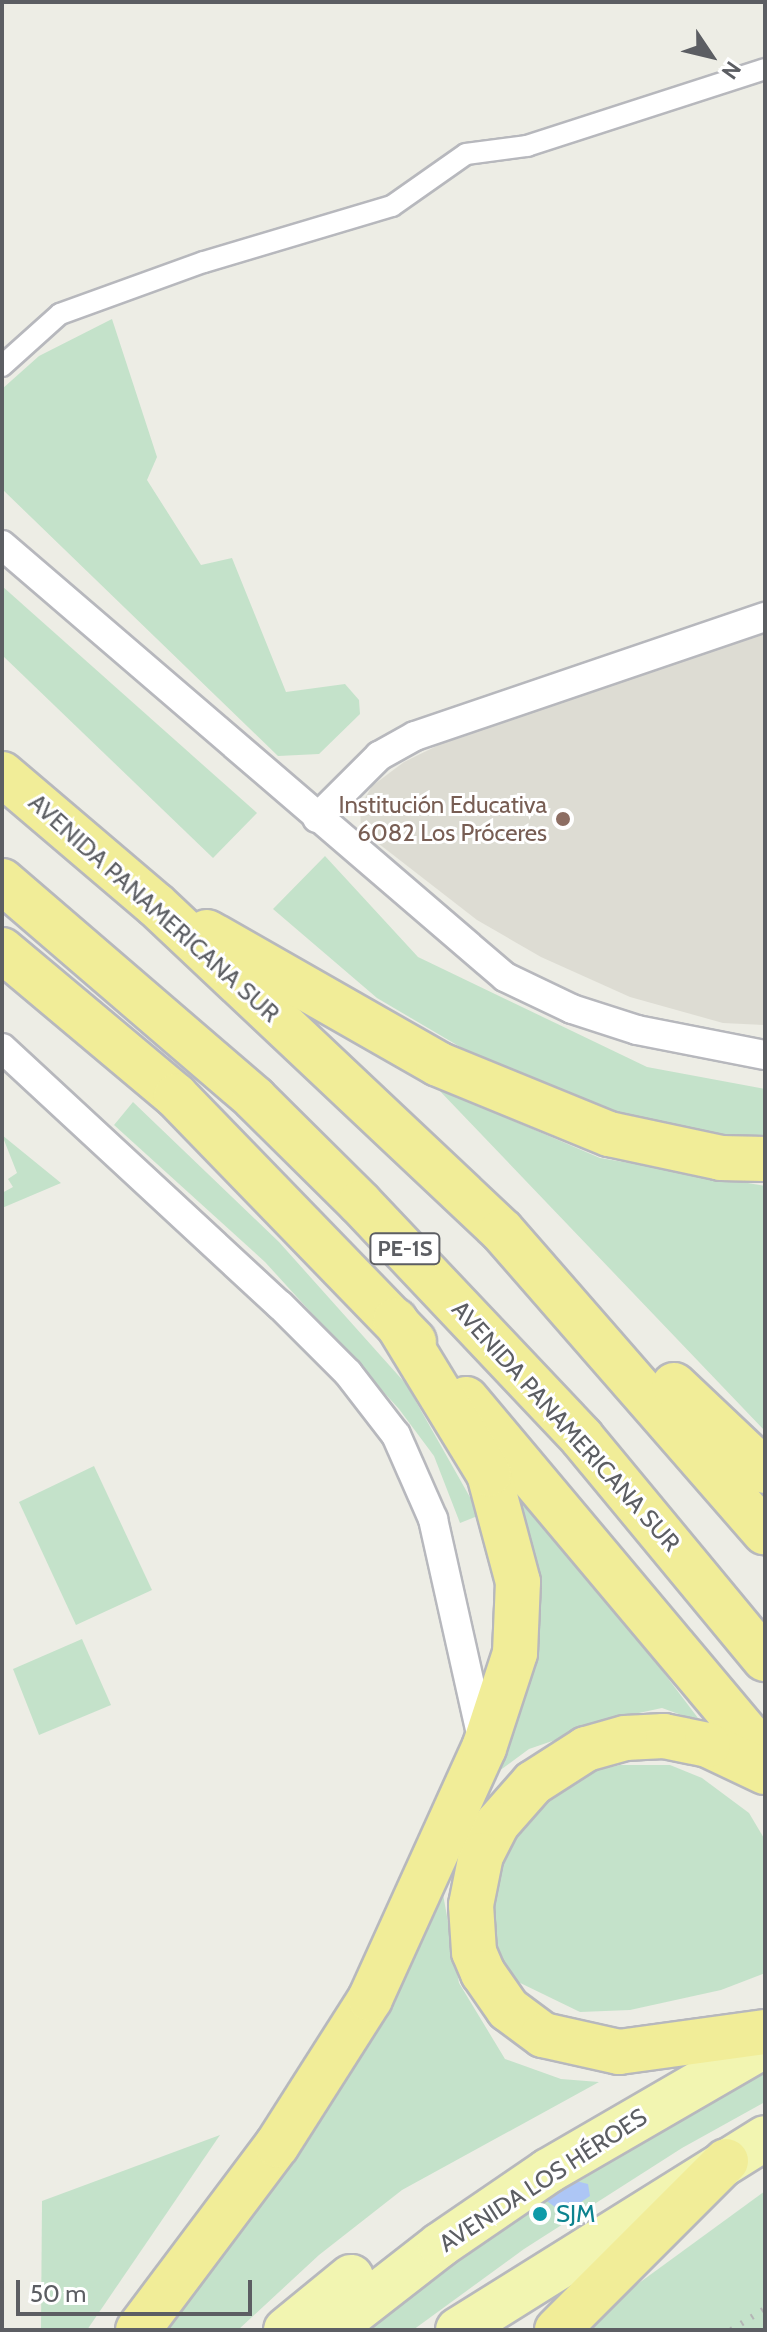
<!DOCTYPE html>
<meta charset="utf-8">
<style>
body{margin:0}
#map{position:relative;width:767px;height:2332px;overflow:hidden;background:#edede5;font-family:Cabin,sans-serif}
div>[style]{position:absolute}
.education>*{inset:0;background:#dddcd3}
.green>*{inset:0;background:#c4e2ca}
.water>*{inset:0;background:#adc6f5}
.roads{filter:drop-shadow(2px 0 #b7b8bd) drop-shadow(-2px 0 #b7b8bd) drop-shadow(0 2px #b7b8bd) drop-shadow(0 -2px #b7b8bd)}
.pedestrian>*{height:20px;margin:-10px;padding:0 10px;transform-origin:10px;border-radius:10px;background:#fff}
.minor>*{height:28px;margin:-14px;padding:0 14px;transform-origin:14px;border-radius:14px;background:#fff}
.primary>*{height:44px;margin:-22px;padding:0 22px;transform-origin:22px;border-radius:22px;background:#f2f5b1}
.motorway>*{height:44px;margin:-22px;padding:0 22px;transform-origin:22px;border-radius:22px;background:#f1ed98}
.rail>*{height:6px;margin-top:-3px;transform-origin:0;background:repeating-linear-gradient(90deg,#b4b5b5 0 2px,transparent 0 12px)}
.dots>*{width:22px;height:22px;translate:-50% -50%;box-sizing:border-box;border:4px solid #fff;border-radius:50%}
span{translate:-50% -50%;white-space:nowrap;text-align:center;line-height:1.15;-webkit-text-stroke:6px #fff;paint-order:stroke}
.shield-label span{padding:2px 6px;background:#fff;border:2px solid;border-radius:6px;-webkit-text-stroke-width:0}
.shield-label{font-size:22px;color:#5c5e63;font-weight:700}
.education-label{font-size:24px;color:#785e54}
.right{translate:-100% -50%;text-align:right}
.street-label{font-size:24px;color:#5c5e63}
.culture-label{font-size:24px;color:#0d838f}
.left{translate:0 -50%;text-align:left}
.frame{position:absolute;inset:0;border:4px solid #5c5e63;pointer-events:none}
.north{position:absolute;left:671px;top:16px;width:80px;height:80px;-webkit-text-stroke:6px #fff;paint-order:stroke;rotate:125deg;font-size:22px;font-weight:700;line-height:32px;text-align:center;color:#5c5e63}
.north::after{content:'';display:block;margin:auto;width:28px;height:36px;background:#5c5e63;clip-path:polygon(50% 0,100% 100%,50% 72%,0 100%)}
.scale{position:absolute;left:16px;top:2280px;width:236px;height:36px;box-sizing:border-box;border:4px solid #5c5e63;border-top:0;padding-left:10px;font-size:24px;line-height:28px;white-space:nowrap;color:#5c5e63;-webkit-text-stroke:6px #fff;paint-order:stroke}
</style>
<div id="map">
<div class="education">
<div style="clip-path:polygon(765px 629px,765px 1025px,723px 1023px,630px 997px,541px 957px,477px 920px,361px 830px,360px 807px,372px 786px,404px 762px,467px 731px)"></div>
</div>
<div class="green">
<div style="clip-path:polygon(112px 319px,157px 457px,147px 480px,201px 565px,232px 558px,286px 692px,345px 684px,359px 700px,360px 714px,319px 754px,278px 756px,2px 489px,2px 389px,39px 356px)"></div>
<div style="clip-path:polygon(2px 586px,257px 813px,213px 858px,2px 655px)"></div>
<div style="clip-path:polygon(325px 856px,418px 957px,647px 1067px,765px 1089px,765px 1139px,722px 1138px,614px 1113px,496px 1068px,377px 998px,273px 909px)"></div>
<div style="clip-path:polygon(437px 1088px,600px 1158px,765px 1186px,765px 1431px)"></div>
<div style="clip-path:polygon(133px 1102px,279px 1242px,406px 1384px,480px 1515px,460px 1523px,434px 1456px,399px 1409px,265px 1262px,114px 1125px)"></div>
<div style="clip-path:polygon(2px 1135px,61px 1183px,2px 1208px,2px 1193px,13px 1187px,8px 1179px,17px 1173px)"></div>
<div style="clip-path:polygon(489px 1447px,642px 1644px,701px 1722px,662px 1708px,625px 1716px,529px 1749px,480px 1785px,522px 1645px)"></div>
<div style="clip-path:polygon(94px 1466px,152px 1590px,76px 1625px,19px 1502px)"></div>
<div style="clip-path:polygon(82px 1639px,111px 1705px,39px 1735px,13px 1669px)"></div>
<div style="clip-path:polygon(620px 1765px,670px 1765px,702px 1778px,749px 1813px,765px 1840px,765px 1973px,721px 1990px,630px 2010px,580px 2012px,512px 1979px,489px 1941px,495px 1872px,510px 1835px,572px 1776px)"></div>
<div style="clip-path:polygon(441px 1883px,459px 1983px,505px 2059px,561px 2079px,599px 2082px,402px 2190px,319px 2255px,238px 2330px,156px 2330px)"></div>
<div style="clip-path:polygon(765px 2070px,765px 2102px,682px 2148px,524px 2249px,413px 2330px,360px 2330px,514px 2216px)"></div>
<div style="clip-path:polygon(220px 2135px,87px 2330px,41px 2330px,42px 2201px)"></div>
<div style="clip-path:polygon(765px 2191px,765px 2330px,591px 2330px,613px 2302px)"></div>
</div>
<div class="water">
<div style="clip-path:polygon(576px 2181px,588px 2184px,590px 2196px,557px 2218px,555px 2207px,544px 2199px)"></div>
</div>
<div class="roads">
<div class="pedestrian">
<div style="left:2px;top:366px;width:78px;rotate:-41.9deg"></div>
<div style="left:60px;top:314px;width:153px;rotate:-19.9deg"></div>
<div style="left:204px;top:262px;width:196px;rotate:-16.6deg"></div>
<div style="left:392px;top:206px;width:90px;rotate:-35.1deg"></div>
<div style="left:466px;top:154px;width:62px;rotate:-7.5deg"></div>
<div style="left:527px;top:146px;width:250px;rotate:-17.9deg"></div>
</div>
<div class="minor">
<div style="left:2px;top:545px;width:663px;rotate:40.66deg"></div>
<div style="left:505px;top:977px;width:74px;rotate:25.5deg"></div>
<div style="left:572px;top:1009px;width:68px;rotate:17.9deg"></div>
<div style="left:637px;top:1030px;width:130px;rotate:11.1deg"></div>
<div style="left:317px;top:818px;width:88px;rotate:-45deg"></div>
<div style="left:379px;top:756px;width:41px;rotate:-29.1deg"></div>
<div style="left:415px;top:736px;width:370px;rotate:-18.8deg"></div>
<div style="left:2px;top:1048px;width:379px;rotate:42.8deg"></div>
<div style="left:280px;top:1305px;width:96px;rotate:45deg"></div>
<div style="left:348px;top:1373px;width:78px;rotate:52.3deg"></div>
<div style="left:396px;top:1435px;width:92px;rotate:66.2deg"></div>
<div style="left:433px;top:1519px;width:235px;rotate:77.4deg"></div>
</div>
<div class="primary">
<div style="left:286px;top:2330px;width:84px;rotate:-39.2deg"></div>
<div style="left:331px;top:2330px;width:138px;rotate:-37.9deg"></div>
<div style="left:440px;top:2245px;width:131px;rotate:-34.4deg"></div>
<div style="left:548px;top:2171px;width:251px;rotate:-30.1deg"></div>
<div style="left:458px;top:2330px;width:362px;rotate:-32deg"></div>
</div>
<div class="motorway">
<div style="left:2px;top:774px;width:202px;rotate:40.4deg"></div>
<div style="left:156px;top:905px;width:475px;rotate:43.3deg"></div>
<div style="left:502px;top:1231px;width:400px;rotate:48.9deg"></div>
<div style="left:2px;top:881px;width:333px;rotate:40.7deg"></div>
<div style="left:254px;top:1098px;width:149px;rotate:44.7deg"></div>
<div style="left:360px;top:1203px;width:323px;rotate:46.6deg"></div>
<div style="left:582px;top:1438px;width:287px;rotate:50.4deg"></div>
<div style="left:207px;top:932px;width:266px;rotate:29.7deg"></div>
<div style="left:438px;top:1064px;width:185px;rotate:22.3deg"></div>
<div style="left:609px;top:1134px;width:115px;rotate:12.1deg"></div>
<div style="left:721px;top:1158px;width:44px;rotate:1.3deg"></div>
<div style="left:2px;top:950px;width:227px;rotate:40deg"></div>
<div style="left:176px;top:1096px;width:342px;rotate:45.9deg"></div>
<div style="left:674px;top:1385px;width:125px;rotate:43.4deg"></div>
<div style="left:466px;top:1399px;width:465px;rotate:50deg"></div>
<div style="left:765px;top:1772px;width:63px;rotate:-154.7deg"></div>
<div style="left:708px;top:1745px;width:45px;rotate:-168.4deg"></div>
<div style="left:664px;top:1736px;width:39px;rotate:177deg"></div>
<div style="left:625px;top:1738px;width:41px;rotate:164.2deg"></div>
<div style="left:586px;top:1749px;width:63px;rotate:147.3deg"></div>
<div style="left:533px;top:1783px;width:55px;rotate:131.3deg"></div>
<div style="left:497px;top:1824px;width:35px;rotate:117deg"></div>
<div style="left:481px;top:1855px;width:51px;rotate:101.3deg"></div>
<div style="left:471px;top:1905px;width:47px;rotate:86.3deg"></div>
<div style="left:474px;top:1952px;width:23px;rotate:67deg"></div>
<div style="left:483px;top:1973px;width:44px;rotate:55.2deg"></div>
<div style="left:508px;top:2009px;width:44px;rotate:36.6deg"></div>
<div style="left:543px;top:2035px;width:78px;rotate:12.6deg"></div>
<div style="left:619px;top:2052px;width:147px;rotate:-7.8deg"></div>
<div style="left:138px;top:2330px;width:231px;rotate:-53.1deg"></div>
<div style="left:277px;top:2145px;width:173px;rotate:-57.5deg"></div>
<div style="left:370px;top:1999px;width:276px;rotate:-65.6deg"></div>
<div style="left:484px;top:1748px;width:100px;rotate:-71.9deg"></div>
<div style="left:515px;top:1653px;width:71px;rotate:-87.6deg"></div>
<div style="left:518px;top:1582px;width:112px;rotate:-105deg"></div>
<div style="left:489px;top:1474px;width:180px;rotate:-121.4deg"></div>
<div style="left:557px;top:2330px;width:239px;rotate:-45deg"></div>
</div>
</div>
<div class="rail">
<div style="left:731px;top:2330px;width:40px;rotate:-32deg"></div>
</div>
<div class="dots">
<div style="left:563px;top:819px;background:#8d6e63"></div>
<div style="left:540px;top:2214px;background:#0f9aa8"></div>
</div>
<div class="shield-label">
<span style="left:405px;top:1249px">PE-1S</span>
</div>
<div class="education-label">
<span class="right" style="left:547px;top:819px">Institución Educativa<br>6082 Los Próceres</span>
</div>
<div class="street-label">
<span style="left:154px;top:908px;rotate:42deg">AVENIDA PANAMERICANA SUR</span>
<span style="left:566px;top:1426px;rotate:48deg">AVENIDA PANAMERICANA SUR</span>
<span style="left:543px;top:2180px;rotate:-33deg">AVENIDA LOS HÉROES</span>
</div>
<div class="culture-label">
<span class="left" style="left:556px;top:2214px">SJM</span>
</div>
<div class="frame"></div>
<div class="north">N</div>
<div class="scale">50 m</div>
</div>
